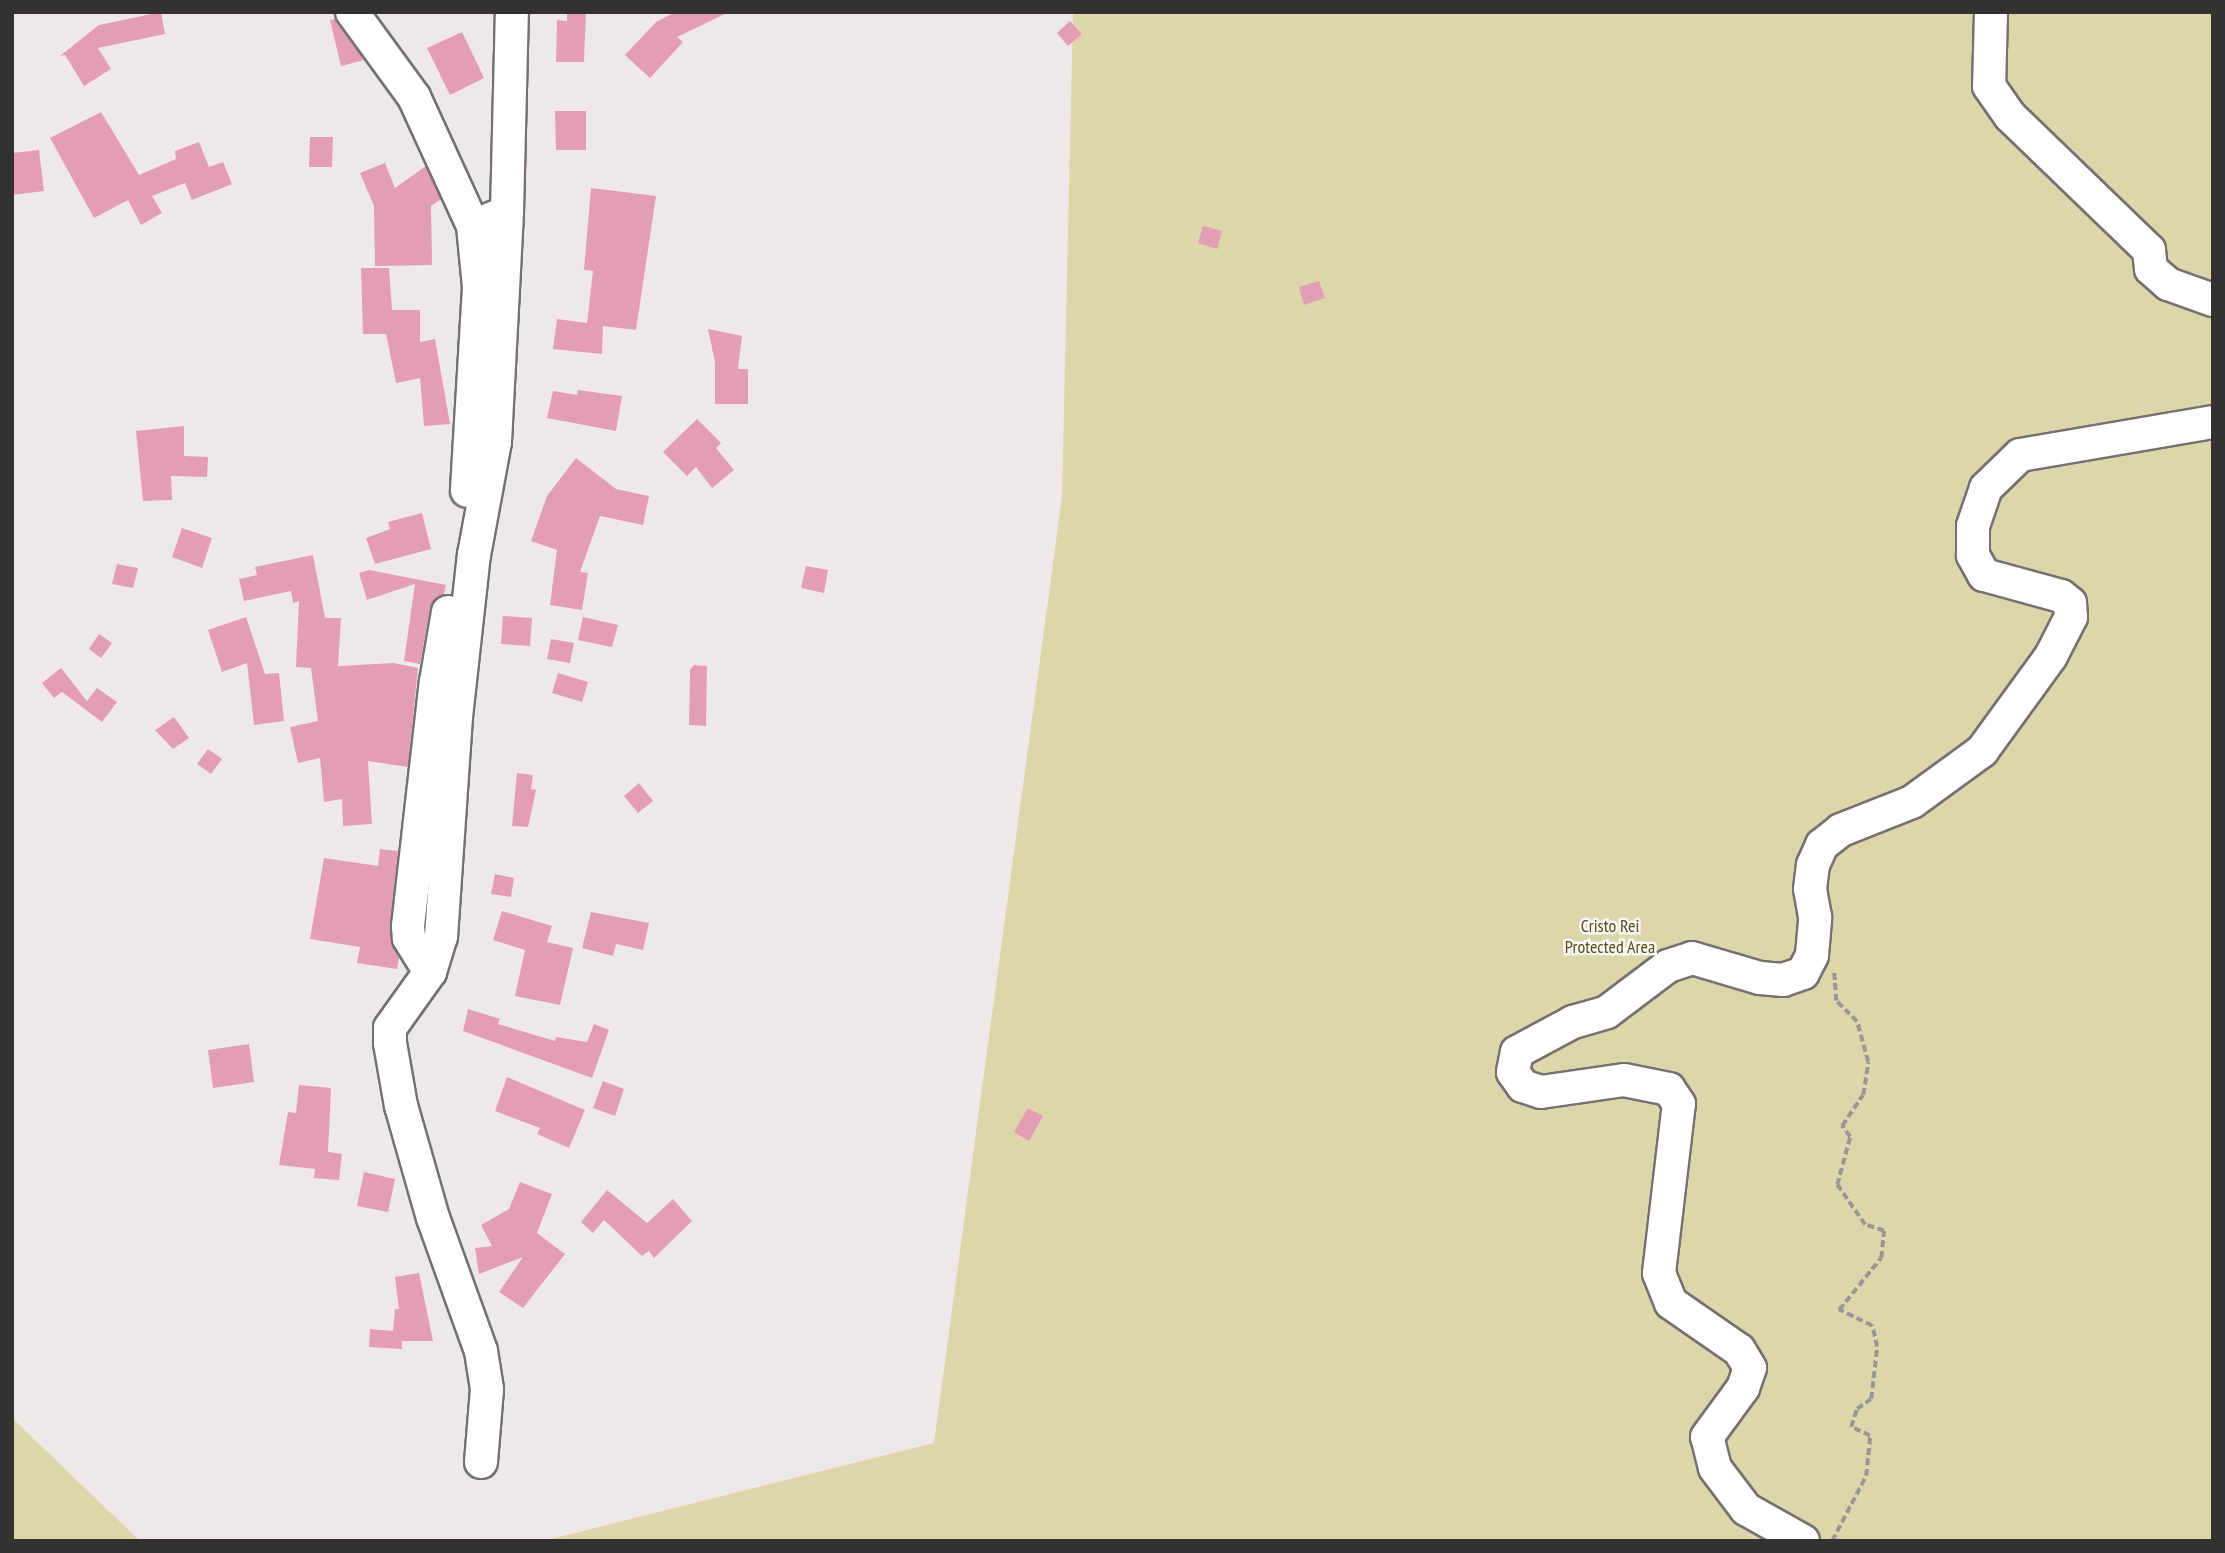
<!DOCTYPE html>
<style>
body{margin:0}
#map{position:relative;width:2225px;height:1553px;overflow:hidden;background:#eee9e8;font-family:"PT Sans Narrow",sans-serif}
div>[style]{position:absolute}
.green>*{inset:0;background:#ddd6aa}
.building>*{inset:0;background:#e49eb4}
.path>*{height:3.5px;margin-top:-1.75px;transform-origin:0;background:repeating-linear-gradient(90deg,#9a9695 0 7px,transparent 0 10.5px)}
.roads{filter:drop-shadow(2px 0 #757170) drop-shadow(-2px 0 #757170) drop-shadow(0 2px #757170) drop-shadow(0 -2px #757170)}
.minor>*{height:32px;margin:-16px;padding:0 16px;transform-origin:16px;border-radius:16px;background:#fff}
span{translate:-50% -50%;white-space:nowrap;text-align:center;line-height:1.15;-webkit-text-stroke:5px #fbf7f6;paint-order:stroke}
.park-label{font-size:18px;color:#564d19}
.frame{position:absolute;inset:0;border:14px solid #343231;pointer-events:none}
</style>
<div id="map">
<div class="green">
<div style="clip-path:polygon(1073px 12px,2213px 12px,2213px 1541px,543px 1541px,934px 1443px,1062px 497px)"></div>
<div style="clip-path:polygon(12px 1418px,140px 1541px,12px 1541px)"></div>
</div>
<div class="building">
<div style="clip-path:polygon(161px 12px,165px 34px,98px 48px,111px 69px,84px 86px,65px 55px,60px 56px,99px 25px)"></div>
<div style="clip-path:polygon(567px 12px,586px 12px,584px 62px,556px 62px,557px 20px,567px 21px)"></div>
<div style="clip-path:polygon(675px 12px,729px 12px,677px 37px,683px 42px,650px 78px,625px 55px,656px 22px)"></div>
<div style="clip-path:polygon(335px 19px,337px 23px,364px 60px,341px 66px,330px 20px)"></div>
<div style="clip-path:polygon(1070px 21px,1082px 34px,1068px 46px,1057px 33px)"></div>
<div style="clip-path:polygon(462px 32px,484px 78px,450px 95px,427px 48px)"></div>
<div style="clip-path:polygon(555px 111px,586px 111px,586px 150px,556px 150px)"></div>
<div style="clip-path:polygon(101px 112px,139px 175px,176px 159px,175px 151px,199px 142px,209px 167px,223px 162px,232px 184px,192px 200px,185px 183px,152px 196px,162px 213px,141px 225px,128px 200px,94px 218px,50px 138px)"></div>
<div style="clip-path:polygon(310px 137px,333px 137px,332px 167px,309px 167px)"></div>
<div style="clip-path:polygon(39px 150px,44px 191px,12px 195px,12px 153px)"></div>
<div style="clip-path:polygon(385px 163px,395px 188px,426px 166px,441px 199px,431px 206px,432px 265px,375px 266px,374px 206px,360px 173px)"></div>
<div style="clip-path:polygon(591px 188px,656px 196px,636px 330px,603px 326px,602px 354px,553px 349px,557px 319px,587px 323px,593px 271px,584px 270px)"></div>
<div style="clip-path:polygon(1203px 226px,1222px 231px,1217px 249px,1198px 243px)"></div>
<div style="clip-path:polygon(361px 268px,389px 268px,392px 310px,420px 310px,420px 342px,435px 339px,450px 424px,424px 426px,420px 378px,396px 383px,386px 334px,363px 334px)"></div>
<div style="clip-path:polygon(1319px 281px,1325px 298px,1304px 305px,1299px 287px)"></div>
<div style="clip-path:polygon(708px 329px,742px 336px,738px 369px,748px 369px,748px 404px,715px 404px,715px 362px)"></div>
<div style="clip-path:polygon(578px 390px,622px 396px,616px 431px,547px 418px,553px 391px,577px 395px)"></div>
<div style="clip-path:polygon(697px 419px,721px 443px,716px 448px,734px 470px,712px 488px,696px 467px,687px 476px,663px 452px)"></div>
<div style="clip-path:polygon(184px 426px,184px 456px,208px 457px,207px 477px,171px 476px,172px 500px,143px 501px,136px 431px)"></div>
<div style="clip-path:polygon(576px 458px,616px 489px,649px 496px,643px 525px,600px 516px,580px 572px,588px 573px,582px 610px,550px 605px,557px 550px,531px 541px,547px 496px)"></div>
<div style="clip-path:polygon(422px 513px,431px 549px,375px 564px,366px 538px,390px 529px,388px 522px)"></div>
<div style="clip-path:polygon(182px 528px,212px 538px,202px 568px,172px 557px)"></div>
<div style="clip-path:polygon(313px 555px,325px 618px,341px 618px,338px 666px,394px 663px,418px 668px,408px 767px,368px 761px,372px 824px,343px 826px,342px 799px,324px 802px,320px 758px,298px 763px,290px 727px,318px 721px,311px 668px,296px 667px,299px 601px,293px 603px,291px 591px,244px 601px,239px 579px,257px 575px,255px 567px)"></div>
<div style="clip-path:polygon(117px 564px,138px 568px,133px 588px,112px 584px)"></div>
<div style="clip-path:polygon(806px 566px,828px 570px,824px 593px,801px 588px)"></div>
<div style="clip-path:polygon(369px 570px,446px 585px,444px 594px,430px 608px,420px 664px,404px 661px,415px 584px,367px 600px,359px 573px)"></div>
<div style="clip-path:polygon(503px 616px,532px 618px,530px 646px,501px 644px)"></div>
<div style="clip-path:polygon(246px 617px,265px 674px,279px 673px,284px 721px,254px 725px,247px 663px,222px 672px,208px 630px)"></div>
<div style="clip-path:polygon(583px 617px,618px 625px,612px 647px,578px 640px)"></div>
<div style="clip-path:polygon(99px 634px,112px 643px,101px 658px,89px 649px)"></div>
<div style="clip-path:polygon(551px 639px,574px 643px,570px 663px,547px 659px)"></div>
<div style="clip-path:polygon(694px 665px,707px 666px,706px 726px,689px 725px,690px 670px)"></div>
<div style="clip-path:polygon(61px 668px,87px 701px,97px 688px,117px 702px,102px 722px,62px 692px,54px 698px,42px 683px)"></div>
<div style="clip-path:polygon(558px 673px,588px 682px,582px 702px,552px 693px)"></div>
<div style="clip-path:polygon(174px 717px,189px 738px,173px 749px,155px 730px)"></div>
<div style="clip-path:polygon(208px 749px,222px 759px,211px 774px,197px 764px)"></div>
<div style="clip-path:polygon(517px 773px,533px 775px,531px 789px,536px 790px,528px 827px,512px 826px)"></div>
<div style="clip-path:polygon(639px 783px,653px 801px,638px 813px,624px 796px)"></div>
<div style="clip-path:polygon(380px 849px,398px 851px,390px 927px,399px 957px,397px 969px,357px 963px,360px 947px,310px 939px,324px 858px,378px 866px)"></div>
<div style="clip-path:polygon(495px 874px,514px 878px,511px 897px,491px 894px)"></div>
<div style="clip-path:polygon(502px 911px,552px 926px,547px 942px,573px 948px,560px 1005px,515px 996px,525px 950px,493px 940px)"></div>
<div style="clip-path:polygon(591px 912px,649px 923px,643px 950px,616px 944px,613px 956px,582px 948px)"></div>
<div style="clip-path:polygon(468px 1009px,500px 1019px,498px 1024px,555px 1041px,556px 1037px,587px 1042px,594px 1024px,609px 1030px,592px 1078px,463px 1031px)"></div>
<div style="clip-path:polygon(249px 1044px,254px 1082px,213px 1088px,208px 1050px)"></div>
<div style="clip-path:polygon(507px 1077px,585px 1110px,569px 1148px,537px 1134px,540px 1128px,495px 1111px)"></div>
<div style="clip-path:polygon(603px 1081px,624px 1089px,615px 1116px,593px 1108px)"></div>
<div style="clip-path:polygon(299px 1085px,331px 1088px,328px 1152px,342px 1154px,339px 1180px,314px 1178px,315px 1169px,279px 1165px,288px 1112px,296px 1113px)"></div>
<div style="clip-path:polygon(1028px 1108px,1043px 1116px,1029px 1141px,1014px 1132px)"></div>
<div style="clip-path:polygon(364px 1172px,395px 1179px,388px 1212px,357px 1206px)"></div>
<div style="clip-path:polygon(520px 1182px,552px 1194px,537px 1233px,565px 1254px,523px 1308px,499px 1292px,523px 1257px,479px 1274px,475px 1248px,492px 1246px,481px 1225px,509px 1209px)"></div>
<div style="clip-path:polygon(607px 1190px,647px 1223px,673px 1199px,692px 1221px,654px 1258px,649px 1251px,642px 1256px,604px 1220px,593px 1233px,581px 1222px)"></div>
<div style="clip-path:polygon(419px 1273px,433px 1341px,402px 1341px,402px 1349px,369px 1347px,370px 1329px,393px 1331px,395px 1309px,399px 1309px,395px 1277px)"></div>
</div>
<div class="path">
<div style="left:1832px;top:1541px;width:73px;rotate:-62.4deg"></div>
<div style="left:1866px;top:1476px;width:40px;rotate:-84.3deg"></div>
<div style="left:1870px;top:1436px;width:21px;rotate:-155deg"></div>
<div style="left:1851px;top:1427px;width:19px;rotate:-72deg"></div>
<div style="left:1857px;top:1409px;width:17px;rotate:-36deg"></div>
<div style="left:1871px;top:1399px;width:52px;rotate:-83.4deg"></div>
<div style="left:1877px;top:1347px;width:22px;rotate:-103deg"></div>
<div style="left:1872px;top:1326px;width:37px;rotate:-154deg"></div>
<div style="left:1839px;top:1310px;width:67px;rotate:-51.1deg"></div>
<div style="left:1881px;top:1258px;width:27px;rotate:-84deg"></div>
<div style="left:1884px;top:1231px;width:20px;rotate:-162deg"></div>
<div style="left:1865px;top:1225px;width:49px;rotate:-125deg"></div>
<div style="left:1837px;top:1185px;width:50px;rotate:-74.8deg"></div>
<div style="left:1850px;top:1137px;width:14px;rotate:-126deg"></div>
<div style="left:1842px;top:1126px;width:37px;rotate:-56deg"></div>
<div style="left:1863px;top:1095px;width:33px;rotate:-81deg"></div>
<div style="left:1868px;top:1062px;width:41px;rotate:-105.4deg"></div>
<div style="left:1857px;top:1022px;width:30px;rotate:-135deg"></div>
<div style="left:1836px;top:1001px;width:31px;rotate:-94deg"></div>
</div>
<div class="roads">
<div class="minor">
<div style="left:352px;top:12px;width:105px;rotate:53.9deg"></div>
<div style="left:414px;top:97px;width:142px;rotate:65.4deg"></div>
<div style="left:473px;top:226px;width:61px;rotate:84.4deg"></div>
<div style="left:479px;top:287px;width:204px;rotate:93.4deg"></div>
<div style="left:1991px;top:12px;width:74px;rotate:91.5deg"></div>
<div style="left:1989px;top:86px;width:37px;rotate:55deg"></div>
<div style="left:2010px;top:116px;width:193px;rotate:44deg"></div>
<div style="left:2149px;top:250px;width:19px;rotate:84deg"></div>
<div style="left:2151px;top:269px;width:23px;rotate:41deg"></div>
<div style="left:2168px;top:284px;width:48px;rotate:19.6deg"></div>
<div style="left:490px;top:219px;width:18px;rotate:-22deg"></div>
<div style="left:507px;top:212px;width:200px;rotate:-88.6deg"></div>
<div style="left:430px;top:972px;width:40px;rotate:-122deg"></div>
<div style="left:409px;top:938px;width:12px;rotate:-95deg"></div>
<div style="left:408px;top:926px;width:246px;rotate:-83.5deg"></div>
<div style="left:436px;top:682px;width:71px;rotate:-80.3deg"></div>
<div style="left:481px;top:1462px;width:73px;rotate:-85.3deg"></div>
<div style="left:487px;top:1389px;width:38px;rotate:-99deg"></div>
<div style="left:481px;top:1351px;width:141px;rotate:-109.8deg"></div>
<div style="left:433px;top:1218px;width:116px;rotate:-105.9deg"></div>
<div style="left:401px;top:1106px;width:64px;rotate:-99.9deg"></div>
<div style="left:390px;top:1043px;width:15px;rotate:-90deg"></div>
<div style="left:390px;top:1028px;width:69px;rotate:-54.5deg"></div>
<div style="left:430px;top:972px;width:37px;rotate:-73deg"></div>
<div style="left:441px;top:937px;width:221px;rotate:-86.1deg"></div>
<div style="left:456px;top:717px;width:163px;rotate:-83.7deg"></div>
<div style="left:474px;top:555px;width:115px;rotate:-79.5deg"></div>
<div style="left:495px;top:442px;width:230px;rotate:-87deg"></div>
<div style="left:1803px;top:1541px;width:65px;rotate:-150.7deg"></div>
<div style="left:1746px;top:1509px;width:51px;rotate:-127.1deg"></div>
<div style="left:1715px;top:1468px;width:32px;rotate:-104deg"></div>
<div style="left:1707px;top:1437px;width:61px;rotate:-53.7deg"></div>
<div style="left:1743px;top:1388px;width:21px;rotate:-71deg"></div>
<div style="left:1750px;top:1368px;width:21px;rotate:-121deg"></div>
<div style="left:1739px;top:1350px;width:83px;rotate:-145.3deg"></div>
<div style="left:1671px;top:1303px;width:32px;rotate:-112deg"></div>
<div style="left:1659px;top:1273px;width:170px;rotate:-83.3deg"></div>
<div style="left:1679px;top:1104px;width:18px;rotate:-124deg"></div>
<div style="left:1669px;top:1089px;width:46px;rotate:-168.7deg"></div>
<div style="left:1624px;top:1080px;width:84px;rotate:171.8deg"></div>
<div style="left:1541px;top:1092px;width:19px;rotate:-162deg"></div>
<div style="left:1523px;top:1086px;width:17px;rotate:-126deg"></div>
<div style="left:1513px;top:1072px;width:20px;rotate:-79deg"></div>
<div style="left:1517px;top:1052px;width:64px;rotate:-28.2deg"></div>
<div style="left:1573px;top:1022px;width:35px;rotate:-16deg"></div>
<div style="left:1607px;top:1012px;width:76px;rotate:-37deg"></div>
<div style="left:1668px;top:966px;width:25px;rotate:-18deg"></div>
<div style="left:1692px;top:958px;width:71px;rotate:16.4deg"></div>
<div style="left:1760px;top:978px;width:23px;rotate:5deg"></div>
<div style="left:1783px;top:980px;width:21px;rotate:-19deg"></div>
<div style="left:1803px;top:973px;width:20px;rotate:-63deg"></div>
<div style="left:1812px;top:955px;width:38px;rotate:-85deg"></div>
<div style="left:1815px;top:917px;width:28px;rotate:-100deg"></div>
<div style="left:1810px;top:889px;width:24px;rotate:-83deg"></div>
<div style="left:1813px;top:865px;width:22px;rotate:-66deg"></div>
<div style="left:1822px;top:845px;width:24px;rotate:-38deg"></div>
<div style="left:1841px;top:830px;width:76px;rotate:-21.5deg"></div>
<div style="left:1912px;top:802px;width:87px;rotate:-36.1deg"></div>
<div style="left:1982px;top:751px;width:117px;rotate:-54deg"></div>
<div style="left:2051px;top:656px;width:44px;rotate:-62.9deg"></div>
<div style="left:2071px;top:617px;width:14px;rotate:-94deg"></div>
<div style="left:2070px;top:603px;width:11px;rotate:-142deg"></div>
<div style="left:2061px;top:596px;width:80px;rotate:-164.7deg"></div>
<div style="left:1984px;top:575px;width:23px;rotate:-119deg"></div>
<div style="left:1973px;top:555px;width:29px;rotate:-90deg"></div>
<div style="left:1973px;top:526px;width:40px;rotate:-71.1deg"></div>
<div style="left:1986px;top:488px;width:47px;rotate:-44.1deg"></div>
<div style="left:2020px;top:455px;width:196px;rotate:-9.7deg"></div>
</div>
</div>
<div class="park-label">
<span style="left:1610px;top:937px">Cristo Rei<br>Protected Area</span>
</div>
<div class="frame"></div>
</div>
